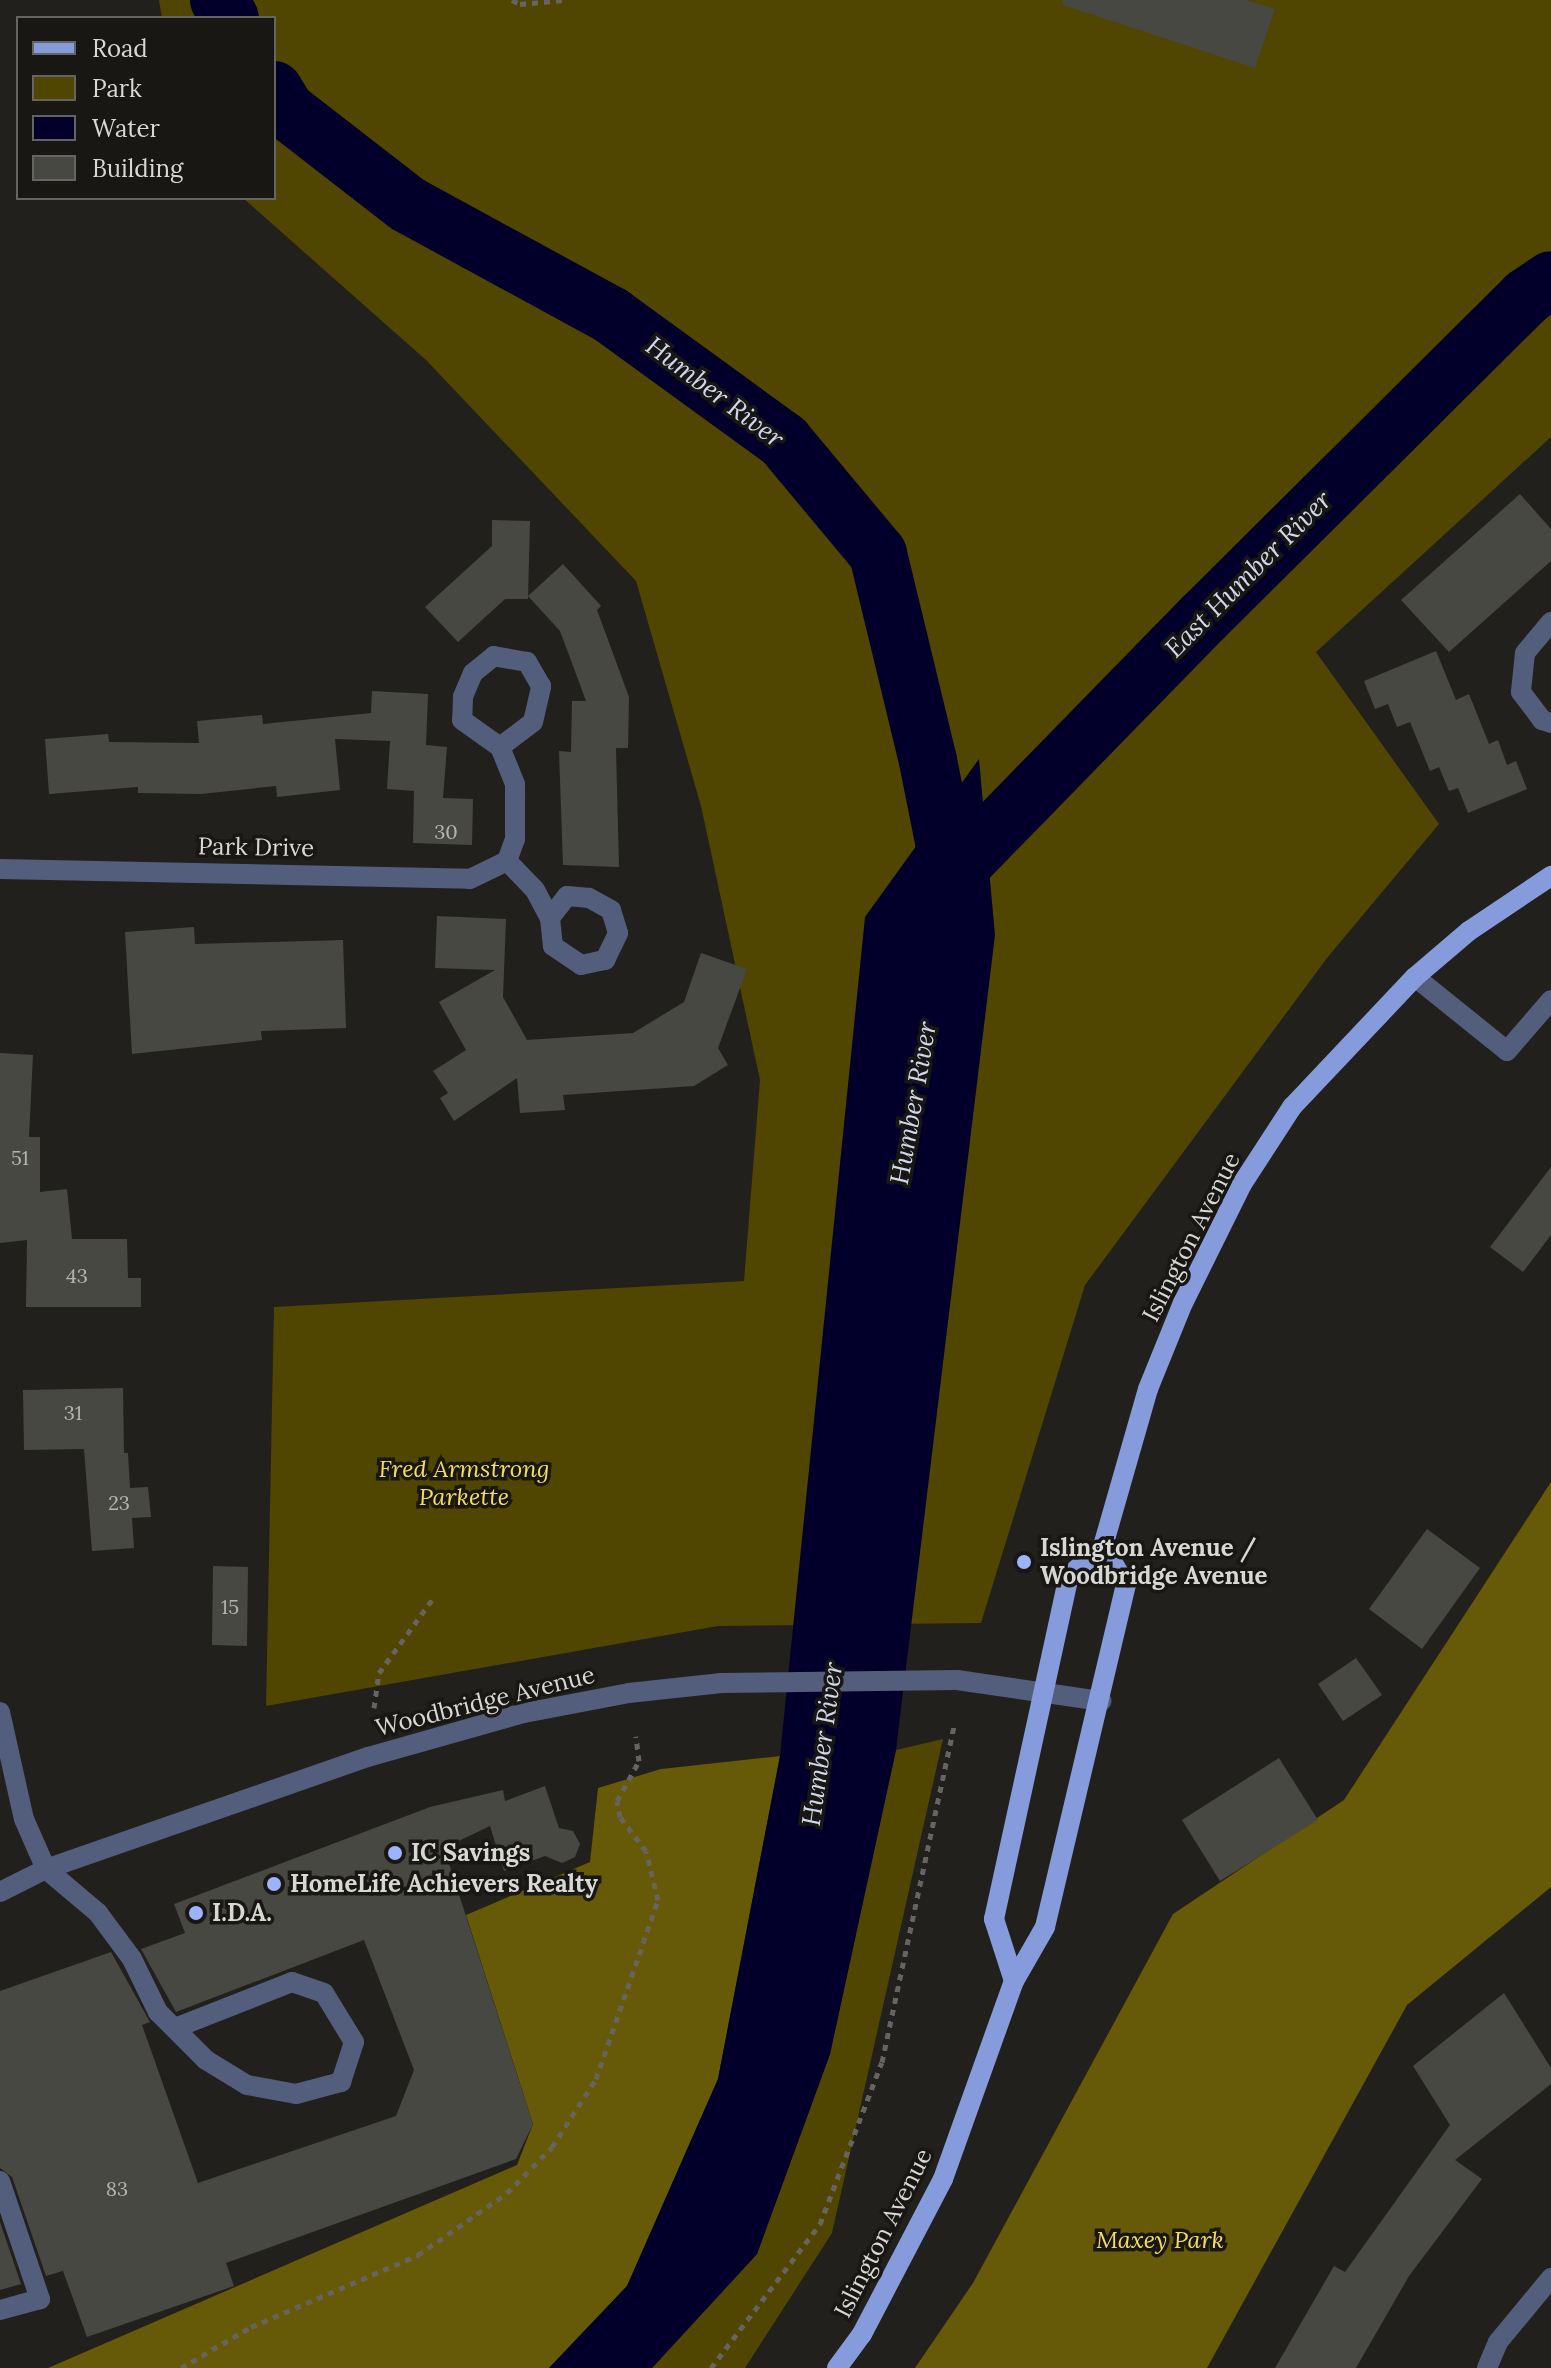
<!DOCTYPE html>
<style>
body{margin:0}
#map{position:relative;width:1551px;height:2368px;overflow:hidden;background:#21201c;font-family:Lora,serif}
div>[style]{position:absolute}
.green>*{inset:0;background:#504501}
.forest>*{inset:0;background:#665907}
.water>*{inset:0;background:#02002b}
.river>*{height:58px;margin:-29px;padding:0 29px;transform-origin:29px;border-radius:29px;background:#02002b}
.building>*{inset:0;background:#484843}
.path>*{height:5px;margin-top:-2.5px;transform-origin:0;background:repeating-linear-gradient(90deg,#656460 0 6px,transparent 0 12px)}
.minor>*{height:20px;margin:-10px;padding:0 10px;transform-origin:10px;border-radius:10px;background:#535e7d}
.major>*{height:20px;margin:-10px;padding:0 10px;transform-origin:10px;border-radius:10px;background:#869bdc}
.dots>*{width:22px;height:22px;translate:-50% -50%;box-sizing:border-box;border:4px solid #181713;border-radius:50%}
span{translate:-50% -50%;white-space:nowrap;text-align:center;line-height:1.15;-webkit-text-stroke:7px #181713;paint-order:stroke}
.number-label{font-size:20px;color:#b3b3b0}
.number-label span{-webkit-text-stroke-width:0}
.street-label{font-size:24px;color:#d7d7d4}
.park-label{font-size:24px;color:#f4dc5e;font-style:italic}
.poi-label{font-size:24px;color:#d7d7d4;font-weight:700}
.left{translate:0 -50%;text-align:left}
.water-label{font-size:26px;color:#d1d8ed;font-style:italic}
.legend{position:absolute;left:16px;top:16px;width:260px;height:184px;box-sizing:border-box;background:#181713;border:2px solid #646460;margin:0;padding:10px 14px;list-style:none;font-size:24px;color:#d7d7d4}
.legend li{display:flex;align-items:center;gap:16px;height:40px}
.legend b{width:40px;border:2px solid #646460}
</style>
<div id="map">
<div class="green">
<div style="clip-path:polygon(159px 0,1551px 0,1551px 437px,1316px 652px,1439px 824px,1327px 958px,1085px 1285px,981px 1623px,718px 1626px,266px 1706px,274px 1307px,744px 1281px,760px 1080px,701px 806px,636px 581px,426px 360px,243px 198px,274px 198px,274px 18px,162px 18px)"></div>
<div style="clip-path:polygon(943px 1739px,832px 2233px,745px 2368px,652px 2368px,757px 2254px,830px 2054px,896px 1750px)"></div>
</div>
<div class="forest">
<div style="clip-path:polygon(1551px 1482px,1551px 1887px,1407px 2005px,1207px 2368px,915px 2368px,973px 2283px,1173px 1914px,1344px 1800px)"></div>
<div style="clip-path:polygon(780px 1756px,718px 2079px,627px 2286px,549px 2368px,48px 2368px,517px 2165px,533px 2124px,466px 1915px,590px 1862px,598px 1788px,661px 1769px)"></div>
</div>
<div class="water">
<div style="clip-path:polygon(979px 759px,995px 935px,896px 1750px,830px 2054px,757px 2254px,652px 2368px,549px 2368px,627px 2286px,718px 2079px,780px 1756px,865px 917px)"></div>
</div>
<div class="river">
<div style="left:219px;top:0;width:21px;rotate:59deg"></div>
<div style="left:274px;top:90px;width:23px;rotate:59deg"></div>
<div style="left:286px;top:110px;width:153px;rotate:37.8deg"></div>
<div style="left:407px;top:204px;width:234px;rotate:28.6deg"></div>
<div style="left:612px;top:316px;width:213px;rotate:36deg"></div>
<div style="left:784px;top:441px;width:147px;rotate:50.2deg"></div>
<div style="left:878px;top:554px;width:213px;rotate:76.4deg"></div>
<div style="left:928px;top:761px;width:117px;rotate:78.7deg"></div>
<div style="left:951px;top:876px;width:17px;rotate:100deg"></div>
<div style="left:951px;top:876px;width:362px;rotate:-45.7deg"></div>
<div style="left:1204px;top:617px;width:454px;rotate:-44.8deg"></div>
<div style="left:1526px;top:297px;width:30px;rotate:-34deg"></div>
</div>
<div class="building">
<div style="clip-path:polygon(1063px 0,1246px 0,1275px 9px,1255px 68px,1063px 5px)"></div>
<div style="clip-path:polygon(1520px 494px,1551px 529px,1551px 561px,1449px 652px,1401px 600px)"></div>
<div style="clip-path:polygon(492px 520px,530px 521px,528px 599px,505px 599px,458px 642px,425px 607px,492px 546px)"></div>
<div style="clip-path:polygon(563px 564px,601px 606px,597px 610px,629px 697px,628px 748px,616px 748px,619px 867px,563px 865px,559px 751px,571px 752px,572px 701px,586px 701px,560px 631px,528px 596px)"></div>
<div style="clip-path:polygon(1436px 651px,1456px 700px,1469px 694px,1489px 744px,1498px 740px,1507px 765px,1516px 761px,1527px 789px,1468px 813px,1458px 788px,1449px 791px,1439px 767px,1430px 771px,1410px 722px,1397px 727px,1388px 704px,1375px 709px,1364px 681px)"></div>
<div style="clip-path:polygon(372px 691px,428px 694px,426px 745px,447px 747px,443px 798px,473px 799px,472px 845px,413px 843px,414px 791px,387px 789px,390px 741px,335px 739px,340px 790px,277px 797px,276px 786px,201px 794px,138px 793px,138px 787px,49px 794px,45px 739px,108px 734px,109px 742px,199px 743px,197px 721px,262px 715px,263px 724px,371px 713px)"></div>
<div style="clip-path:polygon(437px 916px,506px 919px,503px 997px,527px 1040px,633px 1033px,684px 1002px,701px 953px,747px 969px,718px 1048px,728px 1065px,694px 1086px,563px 1095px,565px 1110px,520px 1113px,517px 1078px,454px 1121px,440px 1098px,448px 1093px,433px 1071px,466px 1050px,439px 1002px,495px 970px,435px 968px)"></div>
<div style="clip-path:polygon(194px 927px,195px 944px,343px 940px,346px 1028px,261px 1031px,262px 1040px,132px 1054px,125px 932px)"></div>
<div style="clip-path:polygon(0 1053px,33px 1055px,29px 1137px,40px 1137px,40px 1192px,67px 1189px,72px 1239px,127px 1239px,128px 1278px,141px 1278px,141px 1307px,26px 1307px,27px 1240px,0 1243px)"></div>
<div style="clip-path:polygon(1551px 1167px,1551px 1235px,1523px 1272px,1490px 1247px)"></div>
<div style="clip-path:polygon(123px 1388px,124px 1453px,128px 1453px,130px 1488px,148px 1487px,151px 1517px,132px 1518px,134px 1548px,92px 1551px,84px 1449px,24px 1450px,23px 1390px)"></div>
<div style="clip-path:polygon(1427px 1529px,1480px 1568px,1422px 1649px,1369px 1609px)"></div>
<div style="clip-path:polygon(213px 1566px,248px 1567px,247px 1646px,212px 1645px)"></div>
<div style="clip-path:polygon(1356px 1658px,1382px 1695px,1343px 1721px,1318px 1684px)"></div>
<div style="clip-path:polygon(1279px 1758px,1318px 1820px,1220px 1881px,1182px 1820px)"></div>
<div style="clip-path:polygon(545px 1786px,559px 1828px,573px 1831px,580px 1844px,575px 1857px,562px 1863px,545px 1856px,504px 1871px,490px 1826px,444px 1848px,533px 2124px,516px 2159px,226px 2263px,234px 2286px,87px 2337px,63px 2271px,46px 2276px,12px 2177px,0 2168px,0 1991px,111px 1952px,150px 2022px,142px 2025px,198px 2183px,396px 2116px,414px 2070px,364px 1940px,176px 2012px,141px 1949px,185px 1933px,174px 1904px,430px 1807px,503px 1790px,505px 1801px)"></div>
<div style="clip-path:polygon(1504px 1993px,1551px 2068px,1551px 2084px,1455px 2160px,1482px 2179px,1409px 2276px,1356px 2368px,1275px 2368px,1334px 2266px,1345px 2272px,1450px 2125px,1413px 2066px)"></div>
<div style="clip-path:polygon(0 2222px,21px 2284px,0 2290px)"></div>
</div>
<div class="path">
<div style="left:512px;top:0;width:9px;rotate:27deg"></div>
<div style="left:520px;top:4px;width:43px;rotate:-5.3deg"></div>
<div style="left:374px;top:1708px;width:35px;rotate:-82deg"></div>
<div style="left:379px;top:1673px;width:94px;rotate:-54.1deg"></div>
<div style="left:181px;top:2368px;width:81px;rotate:-30.4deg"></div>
<div style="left:251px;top:2327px;width:182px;rotate:-23.3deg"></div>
<div style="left:418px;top:2255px;width:108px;rotate:-34.9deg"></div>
<div style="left:507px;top:2193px;width:64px;rotate:-45.6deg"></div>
<div style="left:552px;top:2147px;width:81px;rotate:-57.1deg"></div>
<div style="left:596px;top:2079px;width:189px;rotate:-70.9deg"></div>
<div style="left:658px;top:1900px;width:50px;rotate:-103.8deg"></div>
<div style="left:646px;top:1851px;width:43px;rotate:-127.4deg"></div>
<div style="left:620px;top:1817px;width:16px;rotate:-101deg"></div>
<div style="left:617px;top:1801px;width:46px;rotate:-61.2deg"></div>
<div style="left:639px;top:1761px;width:25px;rotate:-97deg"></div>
<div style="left:711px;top:2368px;width:181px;rotate:-52.9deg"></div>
<div style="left:820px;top:2224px;width:173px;rotate:-69.1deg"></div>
<div style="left:882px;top:2062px;width:344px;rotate:-77.9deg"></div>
</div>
<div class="minor">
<div style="left:1551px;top:622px;width:40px;rotate:130deg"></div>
<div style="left:1525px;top:653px;width:39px;rotate:96deg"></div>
<div style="left:1521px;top:692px;width:35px;rotate:53deg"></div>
<div style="left:1542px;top:720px;width:9px;rotate:18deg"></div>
<div style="left:507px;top:861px;width:40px;rotate:46deg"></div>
<div style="left:535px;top:890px;width:32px;rotate:62deg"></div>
<div style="left:550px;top:918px;width:28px;rotate:84deg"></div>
<div style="left:553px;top:946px;width:34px;rotate:34deg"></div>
<div style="left:581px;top:965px;width:25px;rotate:-12deg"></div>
<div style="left:605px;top:960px;width:30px;rotate:-64deg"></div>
<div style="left:618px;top:933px;width:24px;rotate:-107deg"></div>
<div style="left:611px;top:910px;width:25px;rotate:-151deg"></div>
<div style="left:589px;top:898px;width:22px;rotate:-175deg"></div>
<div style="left:567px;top:896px;width:28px;rotate:128deg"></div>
<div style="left:0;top:869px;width:470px;rotate:1.2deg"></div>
<div style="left:470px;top:879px;width:41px;rotate:-25.9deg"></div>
<div style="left:507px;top:861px;width:23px;rotate:-70deg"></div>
<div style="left:515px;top:839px;width:55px;rotate:-90deg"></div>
<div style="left:515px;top:784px;width:40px;rotate:-112deg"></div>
<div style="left:500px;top:747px;width:41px;rotate:-37.1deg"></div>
<div style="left:533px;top:722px;width:37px;rotate:-77deg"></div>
<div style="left:541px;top:686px;width:28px;rotate:-120deg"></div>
<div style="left:527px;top:662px;width:34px;rotate:-170deg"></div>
<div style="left:494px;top:656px;width:27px;rotate:141deg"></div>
<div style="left:473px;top:673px;width:26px;rotate:113deg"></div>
<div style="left:463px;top:697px;width:23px;rotate:92deg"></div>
<div style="left:462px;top:720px;width:47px;rotate:35.4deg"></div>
<div style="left:1415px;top:977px;width:118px;rotate:38.8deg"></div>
<div style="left:1507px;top:1051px;width:67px;rotate:-49.2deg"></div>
<div style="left:0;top:1712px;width:110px;rotate:77.4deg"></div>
<div style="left:24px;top:1819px;width:55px;rotate:66.3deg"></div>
<div style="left:46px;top:1869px;width:68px;rotate:40.2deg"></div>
<div style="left:98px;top:1913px;width:57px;rotate:53.5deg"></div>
<div style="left:132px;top:1959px;width:59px;rotate:63.9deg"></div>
<div style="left:158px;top:2012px;width:68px;rotate:45deg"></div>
<div style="left:206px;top:2060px;width:48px;rotate:31.4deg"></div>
<div style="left:247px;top:2085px;width:50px;rotate:10.4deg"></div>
<div style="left:296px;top:2094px;width:47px;rotate:-14.9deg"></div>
<div style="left:341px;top:2082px;width:42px;rotate:-72deg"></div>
<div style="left:354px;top:2042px;width:57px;rotate:-121.5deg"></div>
<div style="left:324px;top:1993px;width:34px;rotate:-161deg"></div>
<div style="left:292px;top:1982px;width:126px;rotate:158.5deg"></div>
<div style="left:0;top:1892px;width:51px;rotate:-26.6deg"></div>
<div style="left:46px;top:1869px;width:341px;rotate:-19.2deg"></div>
<div style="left:368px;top:1757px;width:162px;rotate:-15.8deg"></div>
<div style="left:524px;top:1713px;width:107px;rotate:-10.8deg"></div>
<div style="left:629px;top:1693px;width:93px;rotate:-6.2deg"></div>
<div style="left:721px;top:1683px;width:236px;rotate:-0.7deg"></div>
<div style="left:957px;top:1680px;width:146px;rotate:8.3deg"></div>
<div style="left:0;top:2181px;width:125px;rotate:71.3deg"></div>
<div style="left:40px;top:2299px;width:41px;rotate:164.6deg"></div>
<div style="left:1487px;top:2368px;width:28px;rotate:-67deg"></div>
<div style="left:1498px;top:2342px;width:83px;rotate:-50.4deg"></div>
</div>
<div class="major">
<div style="left:1014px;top:1981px;width:65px;rotate:-107.9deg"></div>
<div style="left:994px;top:1919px;width:351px;rotate:-77.7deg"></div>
<div style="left:1069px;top:1576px;width:45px;rotate:-41.4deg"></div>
<div style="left:1103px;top:1546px;width:163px;rotate:-74deg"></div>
<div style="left:1148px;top:1389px;width:93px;rotate:-67.9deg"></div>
<div style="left:1183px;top:1303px;width:133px;rotate:-63.6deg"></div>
<div style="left:1242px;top:1184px;width:92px;rotate:-57deg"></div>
<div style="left:1292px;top:1107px;width:179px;rotate:-46.6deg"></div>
<div style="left:1415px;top:977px;width:71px;rotate:-40.4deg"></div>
<div style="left:1469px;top:931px;width:99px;rotate:-33.9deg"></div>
<div style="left:837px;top:2368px;width:42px;rotate:-53.7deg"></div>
<div style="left:862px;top:2334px;width:175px;rotate:-62.4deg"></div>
<div style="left:943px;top:2179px;width:210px;rotate:-70.3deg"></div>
<div style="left:1014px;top:1981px;width:62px;rotate:-60.1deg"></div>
<div style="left:1045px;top:1927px;width:351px;rotate:-76.7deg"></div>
<div style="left:1126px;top:1585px;width:45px;rotate:-120.5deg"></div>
</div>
<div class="dots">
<div style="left:1024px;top:1562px;background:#9db4fd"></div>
<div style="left:395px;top:1853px;background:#9db4fd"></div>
<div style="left:274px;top:1884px;background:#9db4fd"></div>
<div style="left:196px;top:1913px;background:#9db4fd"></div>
</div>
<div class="number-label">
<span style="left:446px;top:831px">30</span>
<span style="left:20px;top:1157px">51</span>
<span style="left:77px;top:1275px">43</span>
<span style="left:73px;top:1412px">31</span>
<span style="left:119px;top:1502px">23</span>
<span style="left:230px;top:1606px">15</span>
<span style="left:117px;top:2188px">83</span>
</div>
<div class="street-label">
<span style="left:256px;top:847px;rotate:1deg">Park Drive</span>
<span style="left:1191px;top:1237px;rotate:-63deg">Islington Avenue</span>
<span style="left:485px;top:1701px;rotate:-14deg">Woodbridge Avenue</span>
<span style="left:883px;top:2233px;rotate:-63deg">Islington Avenue</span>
</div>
<div class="park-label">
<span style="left:464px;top:1483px">Fred Armstrong<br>Parkette</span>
<span style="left:1160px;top:2240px">Maxey Park</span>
</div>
<div class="poi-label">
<span class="left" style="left:1040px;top:1562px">Islington Avenue /<br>Woodbridge Avenue</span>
<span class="left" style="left:411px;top:1853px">IC Savings</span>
<span class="left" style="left:290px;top:1884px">HomeLife Achievers Realty</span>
<span class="left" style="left:212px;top:1913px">I.D.A.</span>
</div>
<div class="water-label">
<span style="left:715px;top:392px;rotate:37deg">Humber River</span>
<span style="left:1248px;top:574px;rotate:-45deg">East Humber River</span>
<span style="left:913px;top:1103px;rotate:-80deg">Humber River</span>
<span style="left:822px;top:1744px;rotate:-82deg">Humber River</span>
</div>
<ul class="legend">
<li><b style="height:10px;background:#869bdc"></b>Road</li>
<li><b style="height:22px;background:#504501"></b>Park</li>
<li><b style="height:22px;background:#02002b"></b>Water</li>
<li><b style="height:22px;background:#484843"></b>Building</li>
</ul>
</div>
